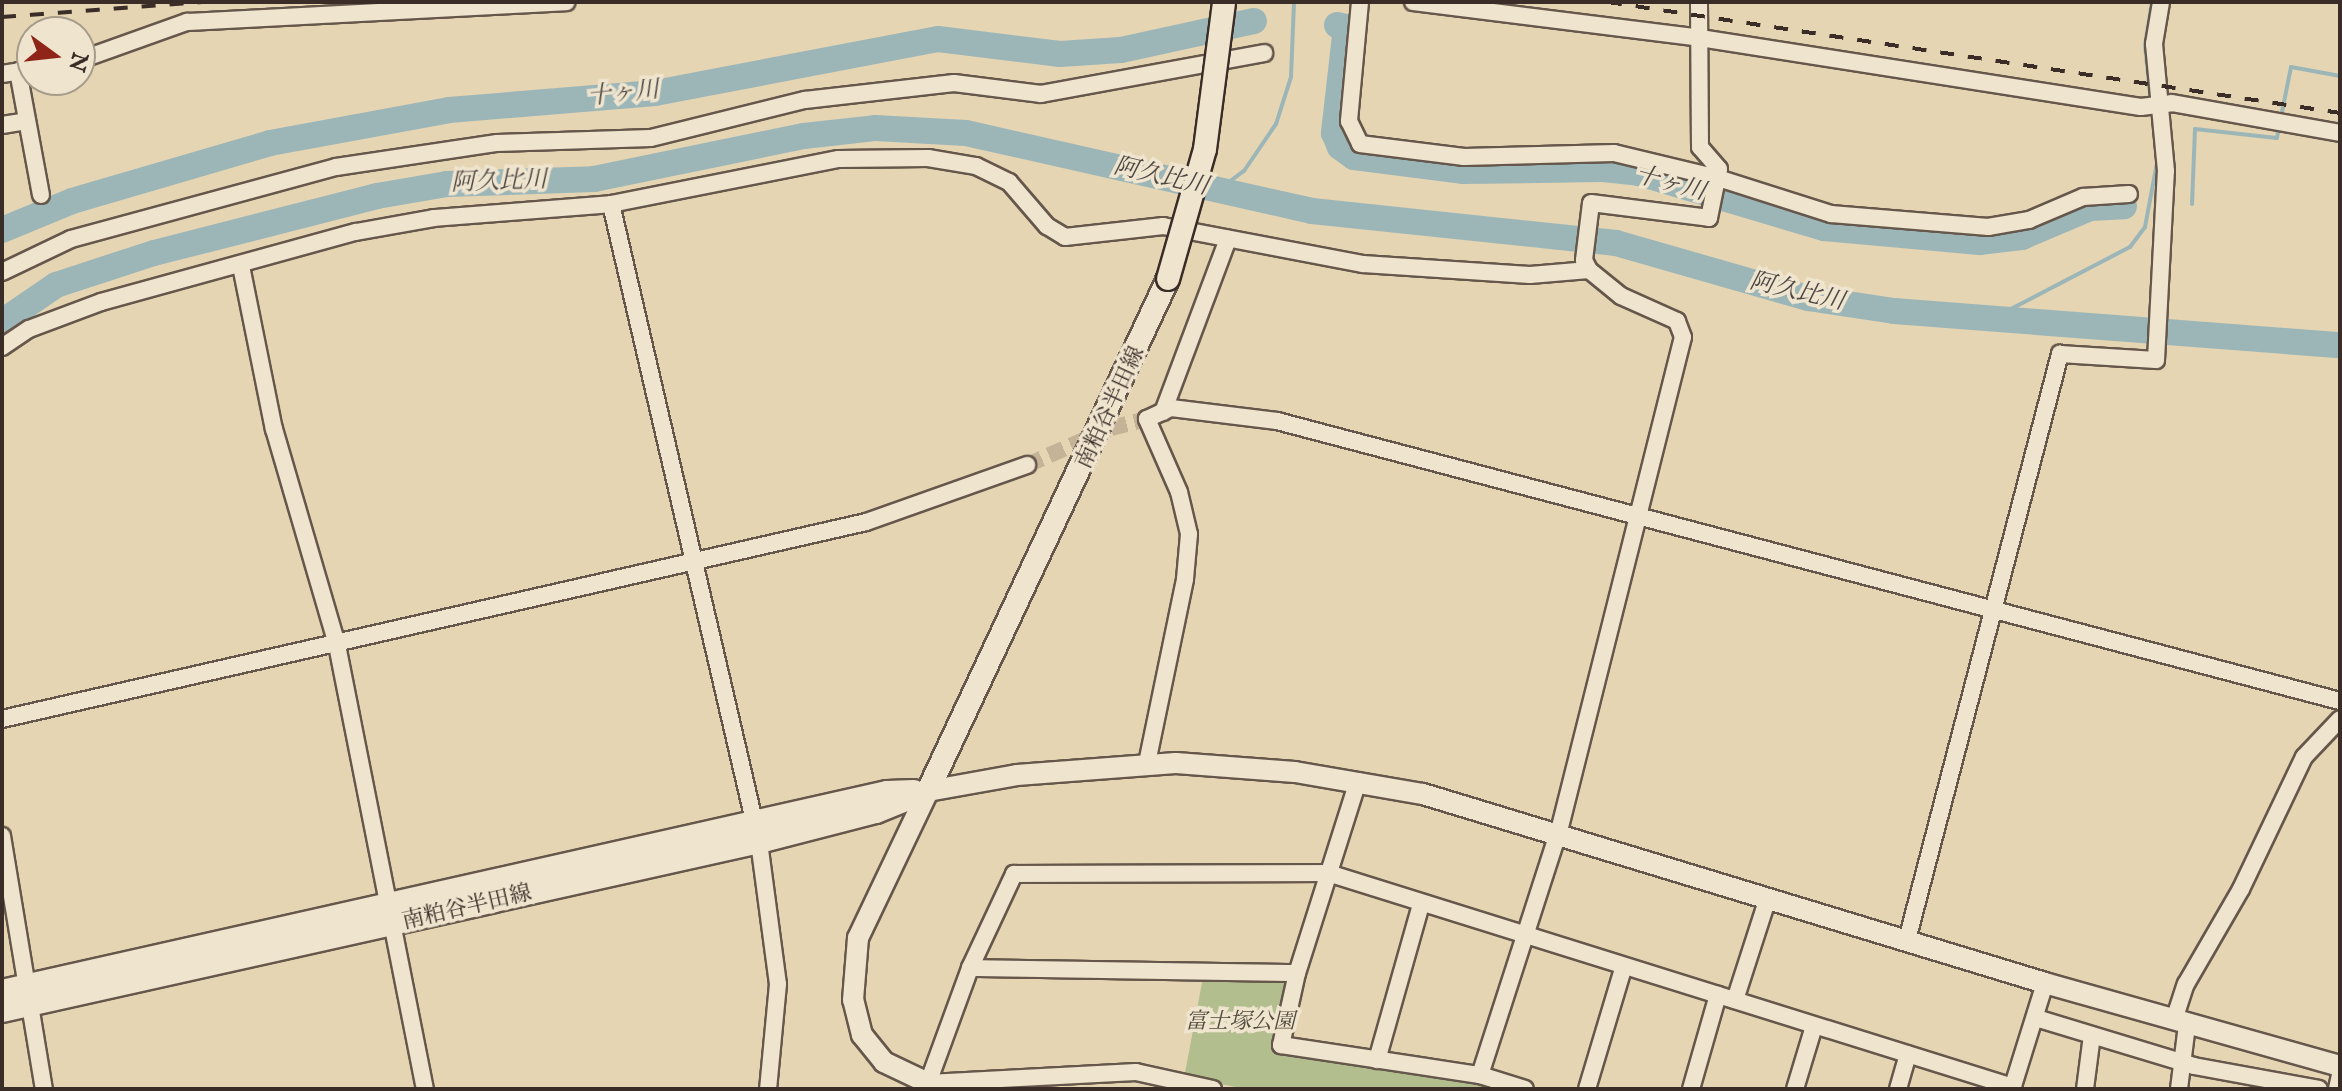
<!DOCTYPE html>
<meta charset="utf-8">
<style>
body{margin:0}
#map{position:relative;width:2342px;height:1091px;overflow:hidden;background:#e6d5b3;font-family:"IM FELL English","Noto Serif JP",serif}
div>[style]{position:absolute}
.green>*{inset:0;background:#b3be8e}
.stream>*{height:4px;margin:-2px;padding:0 2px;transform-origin:2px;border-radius:2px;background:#9cb6b8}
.river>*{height:26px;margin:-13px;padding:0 13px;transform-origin:13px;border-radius:13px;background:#9cb6b8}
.minor-tunnel>*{height:16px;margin-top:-8px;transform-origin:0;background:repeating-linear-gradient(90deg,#c4b397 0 16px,transparent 0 24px)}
.roads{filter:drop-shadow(2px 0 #65574b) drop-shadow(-2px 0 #65574b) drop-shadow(0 2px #65574b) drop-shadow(0 -2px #65574b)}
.minor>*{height:16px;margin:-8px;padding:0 8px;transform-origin:8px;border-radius:8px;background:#efe4ce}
.tertiary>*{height:20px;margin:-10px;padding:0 10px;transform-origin:10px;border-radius:10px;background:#efe4ce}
.secondary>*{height:22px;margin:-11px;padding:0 11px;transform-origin:11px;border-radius:11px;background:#efe4ce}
.rail>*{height:4px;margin-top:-2px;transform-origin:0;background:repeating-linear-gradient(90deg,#3a2d28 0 14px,transparent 0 28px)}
.bridges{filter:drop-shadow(2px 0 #3a2d28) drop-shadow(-2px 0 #3a2d28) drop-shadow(0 2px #3a2d28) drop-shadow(0 -2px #3a2d28)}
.secondary-bridge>*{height:22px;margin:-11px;padding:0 11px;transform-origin:11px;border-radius:11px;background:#efe4ce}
span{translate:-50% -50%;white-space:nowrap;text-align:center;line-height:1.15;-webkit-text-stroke:7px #efe4ce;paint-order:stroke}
.street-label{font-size:22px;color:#3a2d28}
.park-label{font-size:22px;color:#524a3c;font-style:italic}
.water-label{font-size:24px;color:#4e4845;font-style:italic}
.frame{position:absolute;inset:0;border:4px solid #3a2d28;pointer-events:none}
.north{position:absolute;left:16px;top:16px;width:80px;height:80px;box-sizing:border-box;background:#efe4ce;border:2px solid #a79b8c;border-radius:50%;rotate:105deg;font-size:22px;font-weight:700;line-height:32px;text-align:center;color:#3a2d28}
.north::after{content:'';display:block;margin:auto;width:28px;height:36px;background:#8f2418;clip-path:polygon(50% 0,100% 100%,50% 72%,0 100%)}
</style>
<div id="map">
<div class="green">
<div style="clip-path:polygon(1204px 972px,1297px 973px,1281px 1044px,1525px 1089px,1248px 1089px,1184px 1078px)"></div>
</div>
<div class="stream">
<div style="left:2151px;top:103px;width:58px;rotate:-95.9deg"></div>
<div style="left:2145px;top:45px;width:44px;rotate:-80.8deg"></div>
<div style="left:2281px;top:117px;width:51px;rotate:-78.7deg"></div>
<div style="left:2291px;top:67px;width:50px;rotate:10.4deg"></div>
<div style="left:1217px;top:191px;width:34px;rotate:-37deg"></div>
<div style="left:1244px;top:171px;width:57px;rotate:-55.8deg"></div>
<div style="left:1276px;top:124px;width:49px;rotate:-72.3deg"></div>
<div style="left:1291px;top:77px;width:75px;rotate:-87.7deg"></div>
<div style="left:2192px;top:204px;width:75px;rotate:-87.7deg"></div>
<div style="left:2195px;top:129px;width:82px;rotate:6.3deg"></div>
<div style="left:2277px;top:138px;width:12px;rotate:-81deg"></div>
<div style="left:2000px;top:321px;width:12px;rotate:-55deg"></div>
<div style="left:2007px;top:311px;width:139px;rotate:-27.5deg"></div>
<div style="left:2130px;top:247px;width:25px;rotate:-53deg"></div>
<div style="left:2145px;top:227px;width:65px;rotate:-79.4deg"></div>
</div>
<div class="river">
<div style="left:1337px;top:25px;width:9px;rotate:13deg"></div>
<div style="left:1346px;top:27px;width:107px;rotate:96.5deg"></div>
<div style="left:1334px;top:133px;width:15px;rotate:67deg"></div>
<div style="left:1340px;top:147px;width:17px;rotate:36deg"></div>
<div style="left:1354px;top:157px;width:111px;rotate:7.3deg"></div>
<div style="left:1464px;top:171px;width:139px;rotate:-0.8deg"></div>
<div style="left:1603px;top:169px;width:36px;rotate:6deg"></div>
<div style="left:1639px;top:173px;width:193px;rotate:16.6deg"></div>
<div style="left:1824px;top:228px;width:156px;rotate:5.2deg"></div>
<div style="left:1979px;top:242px;width:43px;rotate:-6.6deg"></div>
<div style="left:2022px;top:237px;width:74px;rotate:-23.1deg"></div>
<div style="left:2090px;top:208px;width:34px;rotate:-3deg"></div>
<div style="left:2px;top:230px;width:76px;rotate:-22.5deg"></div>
<div style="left:72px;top:201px;width:206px;rotate:-16.3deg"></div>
<div style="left:270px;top:143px;width:182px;rotate:-10.4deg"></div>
<div style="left:449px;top:110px;width:207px;rotate:-4.7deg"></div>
<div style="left:655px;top:93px;width:288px;rotate:-10.8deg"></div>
<div style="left:938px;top:39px;width:123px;rotate:7deg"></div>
<div style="left:1060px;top:54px;width:61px;rotate:-3.8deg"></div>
<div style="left:1121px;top:50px;width:136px;rotate:-12.3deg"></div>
<div style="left:2px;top:322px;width:65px;rotate:-34.4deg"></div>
<div style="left:56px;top:285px;width:103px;rotate:-18.1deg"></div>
<div style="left:154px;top:253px;width:230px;rotate:-14.3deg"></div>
<div style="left:377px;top:196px;width:71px;rotate:-9.7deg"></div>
<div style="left:447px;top:184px;width:147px;rotate:-1.9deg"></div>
<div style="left:594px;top:179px;width:214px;rotate:-11.6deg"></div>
<div style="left:804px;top:136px;width:71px;rotate:-6.4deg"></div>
<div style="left:875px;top:128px;width:91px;rotate:3.1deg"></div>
<div style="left:966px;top:133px;width:355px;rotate:12.7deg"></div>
<div style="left:1312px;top:211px;width:306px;rotate:6deg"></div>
<div style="left:1616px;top:243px;width:200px;rotate:16deg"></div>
<div style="left:1808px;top:298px;width:87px;rotate:8.6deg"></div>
<div style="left:1894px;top:311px;width:447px;rotate:4.4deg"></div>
</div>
<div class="minor-tunnel">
<div style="left:1027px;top:465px;width:92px;rotate:-23.8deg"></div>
<div style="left:1111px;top:428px;width:37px;rotate:-14deg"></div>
</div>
<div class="roads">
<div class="minor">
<div style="left:1360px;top:2px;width:120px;rotate:95.3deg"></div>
<div style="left:1349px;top:121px;width:25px;rotate:64deg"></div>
<div style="left:1360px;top:144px;width:105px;rotate:7.1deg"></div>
<div style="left:1464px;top:157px;width:150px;rotate:-1.5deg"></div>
<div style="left:1614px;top:153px;width:107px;rotate:13.5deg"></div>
<div style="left:1718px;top:178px;width:119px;rotate:17.7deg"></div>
<div style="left:1831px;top:214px;width:158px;rotate:4.7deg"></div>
<div style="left:1988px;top:227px;width:42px;rotate:-9.7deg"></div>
<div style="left:2029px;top:220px;width:59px;rotate:-23.1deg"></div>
<div style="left:2083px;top:197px;width:46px;rotate:-3.7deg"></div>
<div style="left:1413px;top:2px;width:289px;rotate:7.1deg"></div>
<div style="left:1700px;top:38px;width:446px;rotate:8.9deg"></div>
<div style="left:2141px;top:107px;width:31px;rotate:-7deg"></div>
<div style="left:2172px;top:103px;width:171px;rotate:10.1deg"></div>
<div style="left:80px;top:60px;width:114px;rotate:-19.6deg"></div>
<div style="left:187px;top:22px;width:380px;rotate:-3deg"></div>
<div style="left:18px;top:71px;width:126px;rotate:79.5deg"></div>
<div style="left:2px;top:74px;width:30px;rotate:-9deg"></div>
<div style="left:2px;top:125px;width:25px;rotate:-9deg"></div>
<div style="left:611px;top:204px;width:655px;rotate:76.94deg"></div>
<div style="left:759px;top:842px;width:143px;rotate:82.4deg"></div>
<div style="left:778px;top:984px;width:105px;rotate:95.4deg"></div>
<div style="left:241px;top:266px;width:166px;rotate:78.6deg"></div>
<div style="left:274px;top:429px;width:225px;rotate:73.7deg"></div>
<div style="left:337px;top:645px;width:453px;rotate:78.8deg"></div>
<div style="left:2px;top:272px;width:76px;rotate:-25.6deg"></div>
<div style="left:71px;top:239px;width:275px;rotate:-15.2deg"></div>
<div style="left:336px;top:167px;width:163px;rotate:-8.5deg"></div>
<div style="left:497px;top:143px;width:154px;rotate:-1.9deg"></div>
<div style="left:651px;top:138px;width:159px;rotate:-13.9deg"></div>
<div style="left:805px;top:100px;width:150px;rotate:-6.5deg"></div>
<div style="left:954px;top:83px;width:88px;rotate:7.2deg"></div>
<div style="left:1041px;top:94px;width:227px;rotate:-10.4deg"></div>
<div style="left:2px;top:347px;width:32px;rotate:-34deg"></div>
<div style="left:29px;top:329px;width:77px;rotate:-20.6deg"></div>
<div style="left:101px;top:302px;width:264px;rotate:-15.4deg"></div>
<div style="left:356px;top:232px;width:79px;rotate:-10.2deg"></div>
<div style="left:434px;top:218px;width:178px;rotate:-4.5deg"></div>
<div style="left:611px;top:204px;width:232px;rotate:-11.2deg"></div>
<div style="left:839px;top:159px;width:89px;rotate:-0.6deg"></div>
<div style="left:928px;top:158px;width:49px;rotate:9.5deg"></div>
<div style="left:976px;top:166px;width:37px;rotate:26deg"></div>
<div style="left:1009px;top:182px;width:58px;rotate:49.2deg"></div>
<div style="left:1047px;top:226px;width:21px;rotate:31deg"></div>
<div style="left:1065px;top:237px;width:99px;rotate:-6.4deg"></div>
<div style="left:1163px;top:226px;width:204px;rotate:10.8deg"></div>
<div style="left:1363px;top:264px;width:167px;rotate:3.8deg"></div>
<div style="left:1530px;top:275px;width:59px;rotate:-4.8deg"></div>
<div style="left:1163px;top:412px;width:185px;rotate:-69.4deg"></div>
<div style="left:2px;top:719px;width:886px;rotate:-12.84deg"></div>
<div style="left:866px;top:522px;width:171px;rotate:-19.5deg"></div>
<div style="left:1147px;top:763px;width:188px;rotate:-78.3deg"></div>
<div style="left:1185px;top:579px;width:45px;rotate:-84.9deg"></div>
<div style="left:1189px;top:534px;width:43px;rotate:-103.4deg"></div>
<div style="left:1179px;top:492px;width:80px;rotate:-113.7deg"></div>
<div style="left:1147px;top:419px;width:26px;rotate:-25deg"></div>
<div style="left:1171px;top:408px;width:107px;rotate:7deg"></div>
<div style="left:1277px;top:421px;width:1099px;rotate:14.76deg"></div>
<div style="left:1358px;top:781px;width:201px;rotate:107.6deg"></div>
<div style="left:1297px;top:973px;width:74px;rotate:102.5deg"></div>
<div style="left:1281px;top:1045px;width:201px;rotate:8.6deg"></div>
<div style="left:1480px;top:1075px;width:47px;rotate:17.3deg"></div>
<div style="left:2px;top:836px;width:256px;rotate:80.6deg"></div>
<div style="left:1907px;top:940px;width:606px;rotate:-75.37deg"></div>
<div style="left:2060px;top:354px;width:96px;rotate:3.6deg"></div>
<div style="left:2156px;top:360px;width:189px;rotate:-87deg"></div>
<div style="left:2166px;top:171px;width:128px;rotate:-95.4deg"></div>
<div style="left:2154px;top:44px;width:43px;rotate:-80.5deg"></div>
<div style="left:970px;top:968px;width:327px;rotate:0.9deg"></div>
<div style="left:1735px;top:1000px;width:107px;rotate:-72.1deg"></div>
<div style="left:2036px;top:1018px;width:165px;rotate:16.9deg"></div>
<div style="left:2194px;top:1066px;width:127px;rotate:10.4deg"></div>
<div style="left:2174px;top:1020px;width:38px;rotate:-72deg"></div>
<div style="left:2186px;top:984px;width:110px;rotate:-59.9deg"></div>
<div style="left:2241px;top:889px;width:146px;rotate:-64.5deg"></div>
<div style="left:2304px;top:757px;width:52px;rotate:-46.5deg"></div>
<div style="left:1377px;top:1060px;width:161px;rotate:-74.2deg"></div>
<div style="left:1480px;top:1075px;width:256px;rotate:-72.1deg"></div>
<div style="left:1559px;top:831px;width:509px;rotate:-75.91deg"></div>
<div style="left:1683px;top:337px;width:17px;rotate:-111deg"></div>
<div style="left:1677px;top:321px;width:61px;rotate:-155.9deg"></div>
<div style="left:1621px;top:296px;width:41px;rotate:-140.9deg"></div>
<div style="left:1589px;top:270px;width:11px;rotate:-117deg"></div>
<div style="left:1584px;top:260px;width:57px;rotate:-83deg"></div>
<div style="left:1591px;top:203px;width:119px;rotate:7.2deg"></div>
<div style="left:1709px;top:218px;width:50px;rotate:-78.5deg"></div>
<div style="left:1719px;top:169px;width:29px;rotate:-131deg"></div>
<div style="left:1700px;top:147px;width:145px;rotate:-90.4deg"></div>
<div style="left:1213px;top:1089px;width:79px;rotate:-167.6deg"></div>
<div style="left:1136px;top:1072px;width:208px;rotate:177deg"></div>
<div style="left:928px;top:1083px;width:122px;rotate:-69.9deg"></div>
<div style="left:970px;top:968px;width:104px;rotate:-64.9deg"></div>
<div style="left:1014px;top:874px;width:314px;rotate:-0.2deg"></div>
<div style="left:1328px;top:873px;width:718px;rotate:17.35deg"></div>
<div style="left:1587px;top:1089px;width:128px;rotate:-73.3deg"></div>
<div style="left:1691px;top:1089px;width:98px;rotate:-74deg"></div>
<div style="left:1795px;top:1089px;width:66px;rotate:-73.2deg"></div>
<div style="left:1898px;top:1089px;width:36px;rotate:-74deg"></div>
<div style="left:2012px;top:1089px;width:111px;rotate:-72.7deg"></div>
<div style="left:2085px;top:1089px;width:54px;rotate:-82.6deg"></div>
<div style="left:2179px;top:1089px;width:64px;rotate:-82.9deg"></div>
<div style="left:2337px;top:1089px;width:14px;rotate:-78deg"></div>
</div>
<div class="tertiary">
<div style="left:927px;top:1089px;width:6px;rotate:-81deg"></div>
<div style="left:928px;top:1083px;width:49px;rotate:-154.5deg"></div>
<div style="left:884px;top:1062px;width:35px;rotate:-129deg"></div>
<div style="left:862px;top:1035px;width:36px;rotate:-104deg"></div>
<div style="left:853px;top:1000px;width:62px;rotate:-85.4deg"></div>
<div style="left:858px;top:938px;width:163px;rotate:-64.5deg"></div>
<div style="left:928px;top:791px;width:90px;rotate:-10.2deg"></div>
<div style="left:1017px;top:775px;width:159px;rotate:-4.3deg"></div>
<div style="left:1176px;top:763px;width:119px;rotate:4.3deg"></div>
<div style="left:1295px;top:772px;width:130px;rotate:9.8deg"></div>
<div style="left:1423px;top:794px;width:650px;rotate:16.9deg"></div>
<div style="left:2045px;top:983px;width:306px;rotate:15.7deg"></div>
</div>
<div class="secondary">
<div style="left:2px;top:991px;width:907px;rotate:-12.67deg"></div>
<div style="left:887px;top:792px;width:27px;rotate:-2deg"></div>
<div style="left:2px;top:1011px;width:776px;rotate:-12.58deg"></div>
<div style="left:759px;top:842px;width:121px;rotate:-14.4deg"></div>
<div style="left:876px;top:812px;width:56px;rotate:-22deg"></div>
<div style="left:928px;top:791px;width:565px;rotate:-64.89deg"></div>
</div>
</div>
<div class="rail">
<div style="left:1608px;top:2px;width:740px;rotate:8.62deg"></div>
<div style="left:2px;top:17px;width:201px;rotate:-4.3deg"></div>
</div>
<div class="bridges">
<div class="secondary-bridge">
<div style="left:1168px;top:279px;width:135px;rotate:-74.1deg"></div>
<div style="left:1205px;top:149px;width:148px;rotate:-82.6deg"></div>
</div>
</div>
<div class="street-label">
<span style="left:1111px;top:408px;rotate:-65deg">南粕谷半田線</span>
<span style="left:467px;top:908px;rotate:-13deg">南粕谷半田線</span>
</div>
<div class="park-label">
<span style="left:1240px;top:1023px">富士塚公園</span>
</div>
<div class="water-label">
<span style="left:623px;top:94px;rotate:-6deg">十ヶ川</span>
<span style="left:1161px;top:177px;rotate:13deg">阿久比川</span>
<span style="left:499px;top:182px;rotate:-2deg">阿久比川</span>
<span style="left:1670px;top:184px;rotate:15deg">十ヶ川</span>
<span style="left:1797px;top:292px;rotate:13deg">阿久比川</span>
</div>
<div class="frame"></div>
<div class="north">N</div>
</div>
